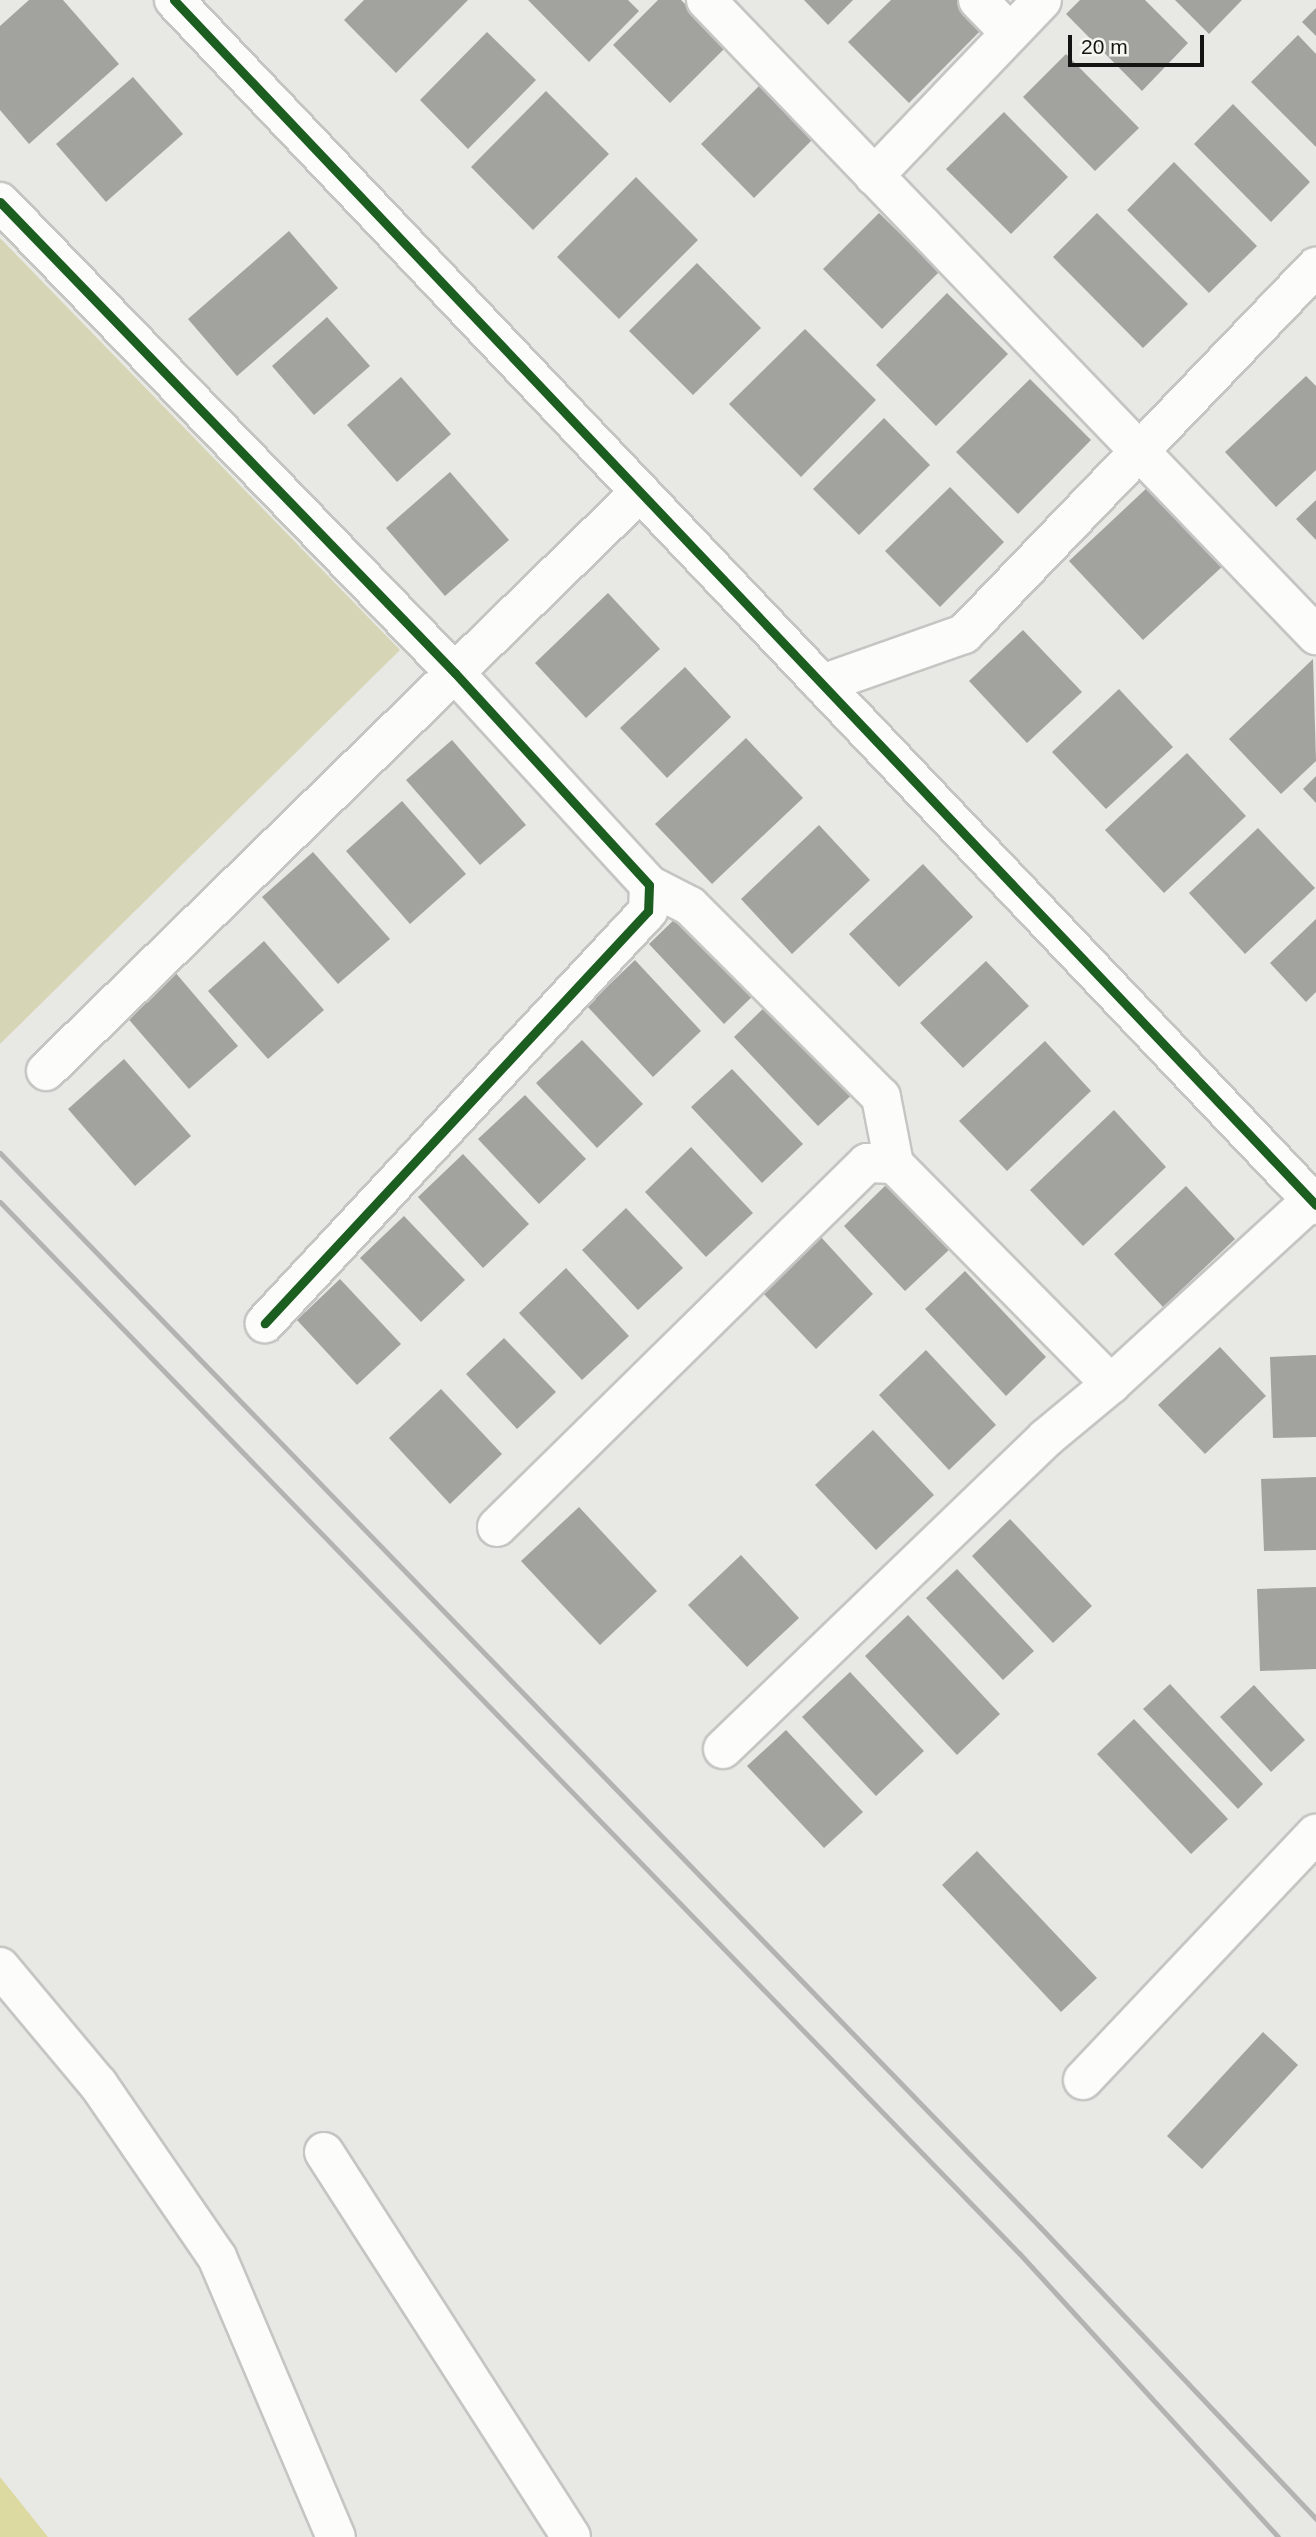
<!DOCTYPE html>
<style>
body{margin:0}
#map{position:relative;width:1316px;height:2537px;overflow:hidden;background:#e8e8e4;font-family:Arial,sans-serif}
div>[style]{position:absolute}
.green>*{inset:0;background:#d6d6b7}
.water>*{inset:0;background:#dcdaa1}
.building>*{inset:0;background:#a2a29f}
.roads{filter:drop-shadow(2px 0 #c5c5c2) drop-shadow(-2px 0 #c5c5c2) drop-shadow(0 2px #c5c5c2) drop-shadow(0 -2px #c5c5c2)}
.minor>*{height:38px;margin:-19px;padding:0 19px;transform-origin:19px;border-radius:19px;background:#fcfcfb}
.tertiary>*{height:38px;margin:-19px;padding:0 19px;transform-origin:19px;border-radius:19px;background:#fcfcfb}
.rail>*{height:5px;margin:-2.5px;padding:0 2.5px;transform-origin:2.5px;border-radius:2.5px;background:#b3b3b2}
.cycleway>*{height:9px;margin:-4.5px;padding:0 4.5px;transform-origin:4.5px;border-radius:4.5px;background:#1b5e20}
span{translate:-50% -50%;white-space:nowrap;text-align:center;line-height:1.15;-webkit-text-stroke:6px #f6f6f0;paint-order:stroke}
.scale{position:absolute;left:1068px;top:35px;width:136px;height:32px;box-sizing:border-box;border:4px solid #141412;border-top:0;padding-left:9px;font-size:21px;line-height:24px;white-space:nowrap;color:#141412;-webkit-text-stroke:5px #f6f6f0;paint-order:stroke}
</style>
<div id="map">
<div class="green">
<div style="clip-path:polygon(0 238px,400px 650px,0 1044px)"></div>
</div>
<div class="water">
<div style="clip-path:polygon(0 2477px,48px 2537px,0 2537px)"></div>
</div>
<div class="building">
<div style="clip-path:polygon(29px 0,63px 0,119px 64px,29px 144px,0 110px,0 26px)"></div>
<div style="clip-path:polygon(364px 0,468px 0,396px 73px,344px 20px)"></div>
<div style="clip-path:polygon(528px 0,628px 0,639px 11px,589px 62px)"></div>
<div style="clip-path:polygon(658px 0,681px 0,727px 46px,670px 103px,613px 45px)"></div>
<div style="clip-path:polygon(804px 0,853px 0,828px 25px)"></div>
<div style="clip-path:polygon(891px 0,965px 0,988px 23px,909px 103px,848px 42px)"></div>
<div style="clip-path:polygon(1080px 0,1145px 0,1188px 43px,1142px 91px,1066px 14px)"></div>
<div style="clip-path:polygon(1175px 0,1242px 0,1209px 34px)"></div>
<div style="clip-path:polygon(1316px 8px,1316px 36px,1302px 22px)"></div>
<div style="clip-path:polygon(487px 32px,536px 80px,468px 149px,420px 100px)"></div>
<div style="clip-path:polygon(1298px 35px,1316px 54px,1316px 147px,1251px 82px)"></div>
<div style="clip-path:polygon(1066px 54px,1139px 128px,1095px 171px,1023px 97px)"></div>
<div style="clip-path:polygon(133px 77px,183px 134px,106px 202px,56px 144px)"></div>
<div style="clip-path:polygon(760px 85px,813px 139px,754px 198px,701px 144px)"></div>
<div style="clip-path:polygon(546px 91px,609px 154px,533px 230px,471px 167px)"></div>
<div style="clip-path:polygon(1233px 104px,1310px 182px,1271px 222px,1194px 144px)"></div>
<div style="clip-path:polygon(1004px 112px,1068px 177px,1011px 234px,946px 169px)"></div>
<div style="clip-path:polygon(1174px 162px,1257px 246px,1209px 293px,1127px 210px)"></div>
<div style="clip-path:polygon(636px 177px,698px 240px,619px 319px,557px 257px)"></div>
<div style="clip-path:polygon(879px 213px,939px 272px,882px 329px,823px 269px)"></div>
<div style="clip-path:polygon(1097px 213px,1188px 304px,1143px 348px,1053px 257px)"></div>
<div style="clip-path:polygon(289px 231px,338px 288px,237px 376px,188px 319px)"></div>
<div style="clip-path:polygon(697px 263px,761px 328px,693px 395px,629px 331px)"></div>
<div style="clip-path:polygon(947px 293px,1008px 354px,936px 426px,876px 365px)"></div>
<div style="clip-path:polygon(327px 317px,370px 366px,314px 415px,272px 366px)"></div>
<div style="clip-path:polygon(805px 329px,876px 400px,801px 477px,729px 404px)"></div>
<div style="clip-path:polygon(1306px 376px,1316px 386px,1316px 470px,1276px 507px,1225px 452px)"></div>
<div style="clip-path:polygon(401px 377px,451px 434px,397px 482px,347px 425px)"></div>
<div style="clip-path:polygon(1030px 379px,1091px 440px,1018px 514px,956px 452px)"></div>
<div style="clip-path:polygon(884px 418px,930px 465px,859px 535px,813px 489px)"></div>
<div style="clip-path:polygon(450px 472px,509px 540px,445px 596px,386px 528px)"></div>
<div style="clip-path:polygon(1150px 485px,1224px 565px,1143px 640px,1069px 561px)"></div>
<div style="clip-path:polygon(950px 487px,1004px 542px,940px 607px,885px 551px)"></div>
<div style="clip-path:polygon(1316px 500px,1316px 540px,1296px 519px)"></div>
<div style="clip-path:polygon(608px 593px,660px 649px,586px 718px,535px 663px)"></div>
<div style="clip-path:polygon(1023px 630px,1082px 692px,1027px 743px,969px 681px)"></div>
<div style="clip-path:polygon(1313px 659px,1316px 761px,1281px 794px,1229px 739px)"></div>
<div style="clip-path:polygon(685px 667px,731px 717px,667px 778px,620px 728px)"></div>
<div style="clip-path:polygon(1119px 689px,1173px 747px,1106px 809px,1052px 752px)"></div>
<div style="clip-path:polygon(746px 738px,803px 798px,712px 884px,655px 824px)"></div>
<div style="clip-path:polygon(452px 740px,526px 825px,480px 865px,406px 780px)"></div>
<div style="clip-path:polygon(1187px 753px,1246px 816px,1164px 893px,1105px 830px)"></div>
<div style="clip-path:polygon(1316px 776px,1316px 803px,1303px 789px)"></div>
<div style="clip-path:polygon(402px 801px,466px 874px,410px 924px,346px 851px)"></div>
<div style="clip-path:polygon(819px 825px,870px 880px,792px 954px,741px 899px)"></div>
<div style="clip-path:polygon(1258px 828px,1315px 888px,1245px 954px,1189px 893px)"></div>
<div style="clip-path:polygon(313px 852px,390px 939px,338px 984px,262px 897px)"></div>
<div style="clip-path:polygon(923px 864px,973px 917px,899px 987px,849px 934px)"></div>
<div style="clip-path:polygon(681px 913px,756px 993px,724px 1024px,649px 944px)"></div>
<div style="clip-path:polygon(1316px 919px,1316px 992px,1306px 1002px,1270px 963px)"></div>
<div style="clip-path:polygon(264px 941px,324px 1010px,268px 1059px,208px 991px)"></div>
<div style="clip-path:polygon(635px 960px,701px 1031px,653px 1077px,587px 1006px)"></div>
<div style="clip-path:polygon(986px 961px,1029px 1006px,963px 1068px,920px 1023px)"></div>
<div style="clip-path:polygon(174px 971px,238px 1046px,189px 1089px,125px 1015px)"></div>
<div style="clip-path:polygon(771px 1001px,856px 1091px,818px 1126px,734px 1037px)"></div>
<div style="clip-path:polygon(582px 1040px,643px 1104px,597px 1148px,536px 1083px)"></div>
<div style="clip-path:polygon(1045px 1041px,1091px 1091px,1007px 1171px,959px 1121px)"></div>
<div style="clip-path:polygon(124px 1059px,191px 1136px,135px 1186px,68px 1109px)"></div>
<div style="clip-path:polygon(732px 1069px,803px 1144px,762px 1183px,691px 1107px)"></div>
<div style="clip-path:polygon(525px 1095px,586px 1159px,539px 1204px,478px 1139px)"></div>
<div style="clip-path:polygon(1114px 1110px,1166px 1167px,1083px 1246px,1030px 1190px)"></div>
<div style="clip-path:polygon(691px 1147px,753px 1213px,706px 1257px,645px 1192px)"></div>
<div style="clip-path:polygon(463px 1154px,529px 1224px,483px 1268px,418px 1197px)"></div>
<div style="clip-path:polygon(888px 1183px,950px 1249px,905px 1291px,844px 1226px)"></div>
<div style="clip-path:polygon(1186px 1186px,1235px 1239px,1163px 1307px,1114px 1254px)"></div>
<div style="clip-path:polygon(626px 1208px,683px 1268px,638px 1310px,582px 1250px)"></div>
<div style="clip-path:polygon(404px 1216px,465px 1280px,421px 1322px,360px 1258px)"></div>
<div style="clip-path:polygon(820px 1236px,873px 1294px,816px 1349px,762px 1292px)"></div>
<div style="clip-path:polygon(566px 1268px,629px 1336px,582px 1380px,519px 1313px)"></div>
<div style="clip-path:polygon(965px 1271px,1046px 1357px,1006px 1396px,925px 1309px)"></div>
<div style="clip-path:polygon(340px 1279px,401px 1344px,357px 1385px,297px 1320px)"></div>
<div style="clip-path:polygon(504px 1338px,556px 1392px,517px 1429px,466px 1374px)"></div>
<div style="clip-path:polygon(1220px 1347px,1266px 1396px,1205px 1454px,1158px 1405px)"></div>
<div style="clip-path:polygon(926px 1350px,996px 1425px,949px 1470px,879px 1395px)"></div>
<div style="clip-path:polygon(1316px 1355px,1316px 1437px,1273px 1438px,1270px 1357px)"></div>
<div style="clip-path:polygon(441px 1389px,502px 1454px,450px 1504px,389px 1438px)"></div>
<div style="clip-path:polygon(873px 1430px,934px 1495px,876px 1550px,815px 1485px)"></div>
<div style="clip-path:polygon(1316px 1477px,1316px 1550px,1264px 1551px,1261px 1479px)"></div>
<div style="clip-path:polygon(579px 1507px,657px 1591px,600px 1645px,521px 1561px)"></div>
<div style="clip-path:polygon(1010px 1519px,1092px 1606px,1053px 1643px,972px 1556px)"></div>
<div style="clip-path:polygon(741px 1555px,799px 1618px,747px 1667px,688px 1605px)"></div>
<div style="clip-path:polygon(957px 1569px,1034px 1651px,1003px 1680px,926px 1598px)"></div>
<div style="clip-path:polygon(1316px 1587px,1316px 1669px,1260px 1671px,1257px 1589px)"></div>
<div style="clip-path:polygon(908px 1615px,1000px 1714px,957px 1755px,865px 1656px)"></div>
<div style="clip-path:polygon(850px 1672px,924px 1751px,876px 1796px,802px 1717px)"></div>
<div style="clip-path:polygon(1170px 1684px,1263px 1784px,1238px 1809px,1143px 1709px)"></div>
<div style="clip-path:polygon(1254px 1685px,1305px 1740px,1271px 1772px,1220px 1717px)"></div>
<div style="clip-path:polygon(1134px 1719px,1228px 1819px,1191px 1854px,1097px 1754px)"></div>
<div style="clip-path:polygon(786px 1730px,863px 1812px,824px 1848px,747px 1766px)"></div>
<div style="clip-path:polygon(977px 1851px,1097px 1978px,1061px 2012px,942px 1885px)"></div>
<div style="clip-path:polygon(1263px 2032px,1298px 2065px,1202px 2169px,1167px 2136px)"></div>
</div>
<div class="roads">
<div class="minor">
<div style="left:706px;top:0;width:881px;rotate:46.15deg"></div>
<div style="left:978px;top:0;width:46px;rotate:45.9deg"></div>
<div style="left:874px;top:176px;width:243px;rotate:-46.3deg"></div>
<div style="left:0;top:202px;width:655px;rotate:45.99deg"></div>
<div style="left:455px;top:673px;width:287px;rotate:47.5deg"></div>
<div style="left:649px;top:885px;width:26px;rotate:92deg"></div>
<div style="left:648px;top:911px;width:563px;rotate:132.91deg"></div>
<div style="left:822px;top:684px;width:151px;rotate:-19.4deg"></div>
<div style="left:964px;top:634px;width:509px;rotate:-46.2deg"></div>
<div style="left:649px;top:885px;width:46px;rotate:27.1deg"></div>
<div style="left:690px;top:906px;width:270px;rotate:45deg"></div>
<div style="left:881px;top:1097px;width:68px;rotate:79deg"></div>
<div style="left:46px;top:1071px;width:830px;rotate:-44.27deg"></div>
<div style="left:497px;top:1527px;width:519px;rotate:-44.53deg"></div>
<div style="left:867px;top:1163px;width:27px;rotate:2deg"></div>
<div style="left:894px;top:1164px;width:309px;rotate:45.4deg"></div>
<div style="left:723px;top:1749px;width:448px;rotate:-43.9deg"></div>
<div style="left:1046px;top:1438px;width:85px;rotate:-39.7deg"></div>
<div style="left:1111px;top:1384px;width:278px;rotate:-42.5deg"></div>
<div style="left:0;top:1967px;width:153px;rotate:50.1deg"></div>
<div style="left:98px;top:2084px;width:210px;rotate:55.5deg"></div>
<div style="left:217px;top:2257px;width:304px;rotate:67deg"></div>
<div style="left:1083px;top:2080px;width:339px;rotate:-46.6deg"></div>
<div style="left:324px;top:2152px;width:457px;rotate:57.3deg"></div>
</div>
<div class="tertiary">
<div style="left:174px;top:0;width:1660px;rotate:46.54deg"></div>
</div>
</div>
<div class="rail">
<div style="left:0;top:1153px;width:1495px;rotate:45.92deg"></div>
<div style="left:1040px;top:2227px;width:402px;rotate:46.6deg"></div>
<div style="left:0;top:1202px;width:1464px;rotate:45.89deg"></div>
<div style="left:1019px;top:2253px;width:384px;rotate:47.6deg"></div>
</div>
<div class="cycleway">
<div style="left:174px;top:0;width:1660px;rotate:46.54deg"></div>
<div style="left:0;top:202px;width:655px;rotate:45.99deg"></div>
<div style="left:455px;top:673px;width:287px;rotate:47.5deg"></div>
<div style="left:649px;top:885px;width:26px;rotate:92deg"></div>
<div style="left:648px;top:911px;width:563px;rotate:132.91deg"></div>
</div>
<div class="scale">20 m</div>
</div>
